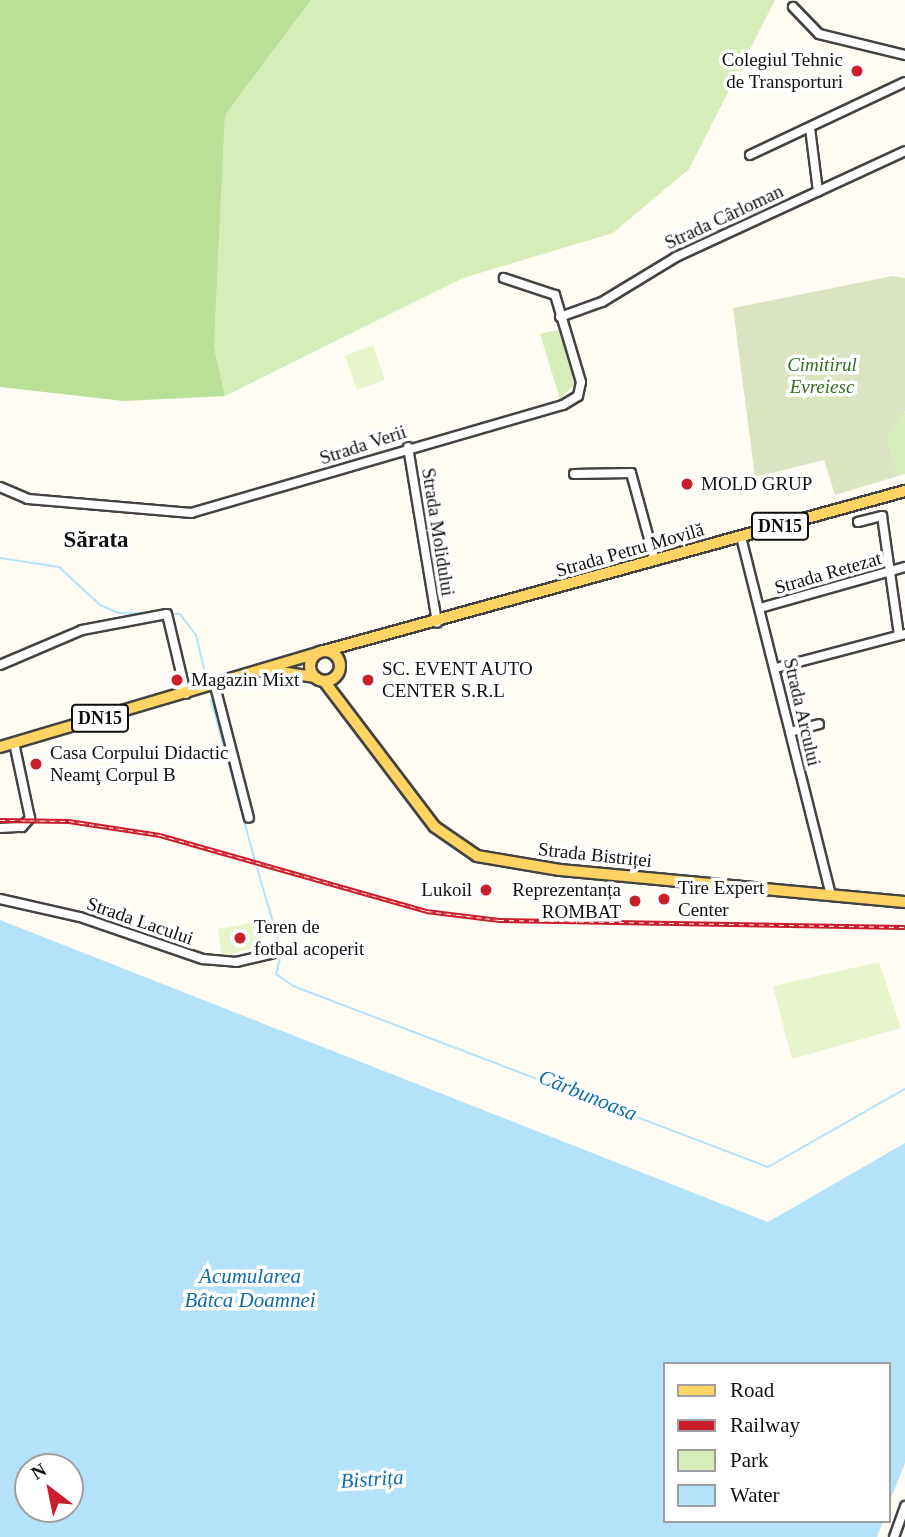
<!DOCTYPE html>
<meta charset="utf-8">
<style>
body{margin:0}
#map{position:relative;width:905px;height:1537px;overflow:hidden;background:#fffcf3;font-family:Georgia,serif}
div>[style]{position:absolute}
.green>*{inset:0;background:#d6edb9}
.forest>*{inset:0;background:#badf97}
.cemetery>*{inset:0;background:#dae4c1}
.pitch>*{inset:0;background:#e7f4cc}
.water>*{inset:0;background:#b4e2fa}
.stream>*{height:2px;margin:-1px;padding:0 1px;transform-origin:1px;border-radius:1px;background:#b4e2fa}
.roads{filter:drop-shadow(2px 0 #434343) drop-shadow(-2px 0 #434343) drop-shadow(0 2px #434343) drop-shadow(0 -2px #434343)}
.minor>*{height:8px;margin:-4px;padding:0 4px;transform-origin:4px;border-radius:4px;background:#fff}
.major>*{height:10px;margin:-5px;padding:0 5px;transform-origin:5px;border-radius:5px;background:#ffd463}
.major>.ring{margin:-5px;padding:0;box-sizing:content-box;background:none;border:10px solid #ffd463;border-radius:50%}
.rail>*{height:4.5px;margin-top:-2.25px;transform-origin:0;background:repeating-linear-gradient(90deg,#fff 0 5px,#cb1e2c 0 10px);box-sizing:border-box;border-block:2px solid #cb1e2c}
.dots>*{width:19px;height:19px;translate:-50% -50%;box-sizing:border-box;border:4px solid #fff;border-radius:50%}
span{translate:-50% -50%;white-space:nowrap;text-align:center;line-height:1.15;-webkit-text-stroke:7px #fff;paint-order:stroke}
.shield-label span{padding:2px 5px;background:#fff;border:2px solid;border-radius:5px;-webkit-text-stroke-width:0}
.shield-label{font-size:18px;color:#101010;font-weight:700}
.poi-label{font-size:19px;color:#101010}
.right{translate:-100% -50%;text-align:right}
.left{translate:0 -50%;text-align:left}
.street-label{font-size:19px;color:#101010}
.park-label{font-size:19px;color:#2f6e1b;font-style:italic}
.water-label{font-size:21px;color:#0f6dac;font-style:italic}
.quarter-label{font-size:23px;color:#101010;font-weight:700}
.legend{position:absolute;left:663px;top:1362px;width:228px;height:161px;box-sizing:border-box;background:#fff;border:2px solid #9f9f9f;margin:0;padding:9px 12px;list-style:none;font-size:21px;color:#101010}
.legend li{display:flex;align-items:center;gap:14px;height:35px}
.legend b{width:35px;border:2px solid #9f9f9f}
.north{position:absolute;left:14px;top:1453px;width:70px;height:70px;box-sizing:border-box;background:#fff;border:2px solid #9f9f9f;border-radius:50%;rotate:328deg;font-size:19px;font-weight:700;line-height:28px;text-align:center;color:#101010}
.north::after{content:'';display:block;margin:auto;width:24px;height:32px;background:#cb1e2c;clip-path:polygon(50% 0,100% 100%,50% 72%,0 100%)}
</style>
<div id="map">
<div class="green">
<div style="clip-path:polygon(311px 0,775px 0,689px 169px,613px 233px,463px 278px,225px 396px,214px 347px,225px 115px)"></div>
<div style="clip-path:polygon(558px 330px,578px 381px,560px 399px,540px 334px)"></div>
<div style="clip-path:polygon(905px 411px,905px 474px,898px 476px,888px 437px)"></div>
</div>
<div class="forest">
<div style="clip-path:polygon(0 0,311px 0,225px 115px,214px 347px,225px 396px,124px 401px,0 387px)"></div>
</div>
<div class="cemetery">
<div style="clip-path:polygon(892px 276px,905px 278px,905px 411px,888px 437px,898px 476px,835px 495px,824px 460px,755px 477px,733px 308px)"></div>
</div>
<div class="pitch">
<div style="clip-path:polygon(373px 345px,385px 380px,357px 390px,345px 356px)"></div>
<div style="clip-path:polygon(258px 922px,263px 946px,222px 956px,218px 929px)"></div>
<div style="clip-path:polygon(879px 962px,901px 1028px,792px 1059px,773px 986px)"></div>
</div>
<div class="water">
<div style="clip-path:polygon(evenodd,0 920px,768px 1222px,905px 1143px,905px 1463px,889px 1503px,889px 1364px,665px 1364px,665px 1521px,883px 1521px,877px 1537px,0 1537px,0 920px,28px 1467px,70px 1467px,70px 1509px,28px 1509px,28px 1467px)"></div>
</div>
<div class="stream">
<div style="left:0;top:558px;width:60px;rotate:8.7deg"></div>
<div style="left:59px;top:567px;width:56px;rotate:42.8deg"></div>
<div style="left:100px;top:605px;width:21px;rotate:23deg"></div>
<div style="left:119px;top:613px;width:61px;rotate:0.9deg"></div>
<div style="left:180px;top:614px;width:26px;rotate:53deg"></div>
<div style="left:196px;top:635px;width:43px;rotate:76.6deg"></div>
<div style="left:211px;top:700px;width:167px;rotate:74.7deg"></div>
<div style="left:257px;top:868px;width:84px;rotate:73.5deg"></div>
<div style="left:280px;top:959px;width:16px;rotate:105deg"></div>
<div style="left:276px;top:974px;width:21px;rotate:35deg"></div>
<div style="left:293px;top:986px;width:508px;rotate:20.86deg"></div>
<div style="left:768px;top:1167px;width:158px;rotate:-29.7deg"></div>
</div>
<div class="roads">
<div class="minor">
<div style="left:793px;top:7px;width:37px;rotate:46deg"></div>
<div style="left:819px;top:34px;width:89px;rotate:13.7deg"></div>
<div style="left:810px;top:128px;width:64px;rotate:82.8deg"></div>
<div style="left:750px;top:155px;width:171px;rotate:-25.2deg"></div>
<div style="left:560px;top:317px;width:45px;rotate:-19.7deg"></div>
<div style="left:602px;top:302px;width:87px;rotate:-31.3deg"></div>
<div style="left:676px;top:257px;width:252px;rotate:-24.8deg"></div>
<div style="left:408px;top:447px;width:178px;rotate:80.6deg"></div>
<div style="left:574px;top:474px;width:57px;rotate:-1deg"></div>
<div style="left:631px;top:473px;width:91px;rotate:74.7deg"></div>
<div style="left:0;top:487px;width:30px;rotate:23deg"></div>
<div style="left:28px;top:499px;width:164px;rotate:4.9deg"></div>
<div style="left:191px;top:513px;width:387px;rotate:-16.2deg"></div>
<div style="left:563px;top:405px;width:17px;rotate:-31deg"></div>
<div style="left:578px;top:396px;width:14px;rotate:-78deg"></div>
<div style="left:581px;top:382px;width:91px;rotate:-106.6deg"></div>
<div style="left:555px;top:295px;width:54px;rotate:-161.6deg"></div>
<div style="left:858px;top:522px;width:25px;rotate:-14deg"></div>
<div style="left:882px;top:516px;width:120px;rotate:81.9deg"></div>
<div style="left:741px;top:537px;width:368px;rotate:75.9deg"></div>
<div style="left:760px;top:608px;width:151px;rotate:-15.8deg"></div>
<div style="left:0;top:665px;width:89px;rotate:-23.1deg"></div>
<div style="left:82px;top:630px;width:86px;rotate:-10.7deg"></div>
<div style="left:167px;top:614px;width:82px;rotate:76.6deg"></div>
<div style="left:776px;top:668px;width:133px;rotate:-14.8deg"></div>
<div style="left:215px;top:686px;width:136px;rotate:75.6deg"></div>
<div style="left:790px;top:732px;width:30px;rotate:-15deg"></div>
<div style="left:0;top:828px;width:22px;rotate:-3deg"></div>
<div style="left:22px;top:827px;width:12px;rotate:-48deg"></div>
<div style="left:30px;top:818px;width:77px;rotate:-102deg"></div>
<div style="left:0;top:899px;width:82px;rotate:12.7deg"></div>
<div style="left:80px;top:917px;width:130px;rotate:18.9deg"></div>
<div style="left:203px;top:959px;width:33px;rotate:5deg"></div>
<div style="left:236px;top:962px;width:36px;rotate:-13deg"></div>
<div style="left:894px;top:1537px;width:33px;rotate:-70deg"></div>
</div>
<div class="major">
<div style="left:324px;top:651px;width:603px;rotate:-15.4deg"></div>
<div class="ring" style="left:310px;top:651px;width:20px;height:20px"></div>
<div style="left:274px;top:671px;width:40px;rotate:8.5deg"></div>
<div style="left:324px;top:681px;width:183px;rotate:52.8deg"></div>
<div style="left:435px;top:827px;width:51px;rotate:34.6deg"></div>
<div style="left:477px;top:856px;width:84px;rotate:9.6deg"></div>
<div style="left:560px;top:870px;width:346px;rotate:5.3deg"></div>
<div style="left:0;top:747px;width:332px;rotate:-16.5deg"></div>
</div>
</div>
<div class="rail">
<div style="left:0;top:820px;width:69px;rotate:0.8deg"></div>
<div style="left:69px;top:821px;width:92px;rotate:8.7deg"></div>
<div style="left:160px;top:835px;width:277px;rotate:15.9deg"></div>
<div style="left:426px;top:911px;width:74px;rotate:7deg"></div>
<div style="left:499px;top:920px;width:406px;rotate:1deg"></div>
</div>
<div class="dots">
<div style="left:857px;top:71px;background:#cb1e2c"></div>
<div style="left:687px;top:484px;background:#cb1e2c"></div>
<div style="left:177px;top:680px;background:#cb1e2c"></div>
<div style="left:368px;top:680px;background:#cb1e2c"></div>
<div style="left:36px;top:764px;background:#cb1e2c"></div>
<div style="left:486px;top:890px;background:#cb1e2c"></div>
<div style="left:664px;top:899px;background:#cb1e2c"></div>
<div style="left:635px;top:901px;background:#cb1e2c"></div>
<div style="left:240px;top:938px;background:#cb1e2c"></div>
</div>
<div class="shield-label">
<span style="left:780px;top:526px">DN15</span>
<span style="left:100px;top:718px">DN15</span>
</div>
<div class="poi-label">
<span class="right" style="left:843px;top:71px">Colegiul Tehnic<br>de Transporturi</span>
<span class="left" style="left:701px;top:484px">MOLD GRUP</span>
<span class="left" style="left:382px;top:680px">SC. EVENT AUTO<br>CENTER S.R.L</span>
<span class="left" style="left:191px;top:680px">Magazin Mixt</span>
<span class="left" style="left:50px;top:764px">Casa Corpului Didactic<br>Neamţ Corpul B</span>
<span class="left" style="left:678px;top:899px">Tire Expert<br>Center</span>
<span class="right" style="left:472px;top:890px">Lukoil</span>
<span class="right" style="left:621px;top:901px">Reprezentanța<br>ROMBAT</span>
<span class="left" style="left:254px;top:938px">Teren de<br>fotbal acoperit</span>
</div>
<div class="street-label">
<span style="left:724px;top:217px;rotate:-25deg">Strada Cârloman</span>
<span style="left:363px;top:445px;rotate:-18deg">Strada Verii</span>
<span style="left:438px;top:532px;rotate:81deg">Strada Molidului</span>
<span style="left:630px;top:550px;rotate:-16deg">Strada Petru Movilă</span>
<span style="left:828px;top:573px;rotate:-16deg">Strada Retezat</span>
<span style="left:802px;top:712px;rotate:77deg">Strada Arcului</span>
<span style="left:595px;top:855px;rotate:6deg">Strada Bistriței</span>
<span style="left:140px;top:921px;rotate:19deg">Strada Lacului</span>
</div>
<div class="park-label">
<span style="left:822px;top:376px">Cimitirul<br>Evreiesc</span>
</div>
<div class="water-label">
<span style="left:588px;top:1095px;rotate:22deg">Cărbunoasa</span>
<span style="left:250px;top:1288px">Acumularea<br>Bâtca Doamnei</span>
<span style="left:372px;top:1479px;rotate:-4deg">Bistrița</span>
</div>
<div class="quarter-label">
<span style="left:96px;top:540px">Sărata</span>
</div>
<ul class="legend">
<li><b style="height:9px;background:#ffd463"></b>Road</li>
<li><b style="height:9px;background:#cb1e2c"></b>Railway</li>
<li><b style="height:19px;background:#d6edb9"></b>Park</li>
<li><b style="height:19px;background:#b4e2fa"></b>Water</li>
</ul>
<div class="north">N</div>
</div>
